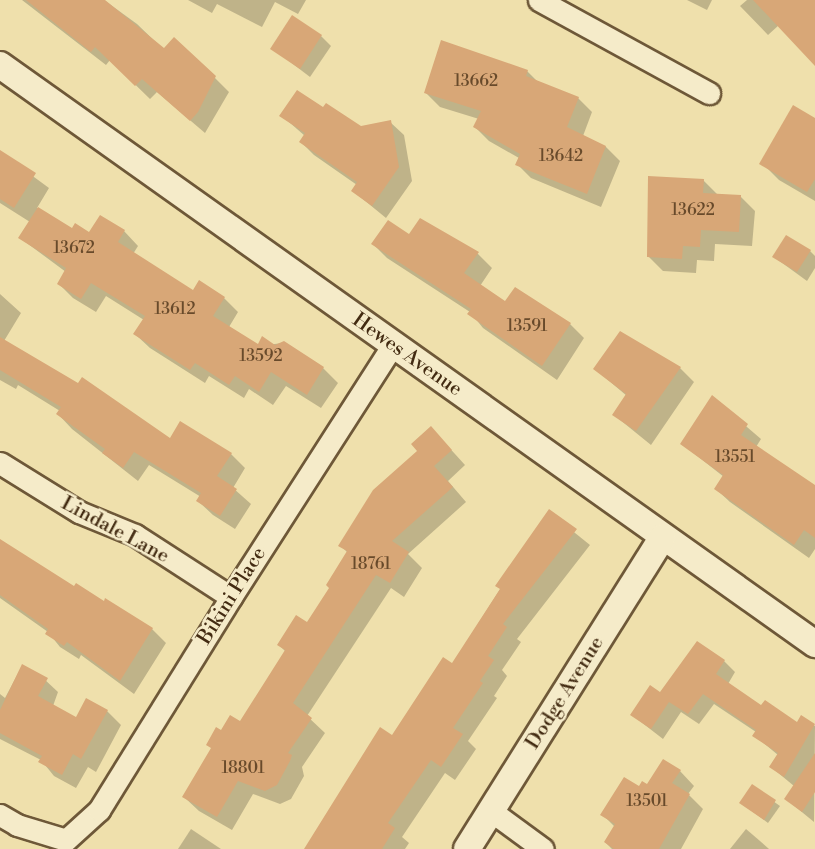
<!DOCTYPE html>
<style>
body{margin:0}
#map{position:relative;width:815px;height:849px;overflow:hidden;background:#efe0ac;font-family:"Libre Bodoni",serif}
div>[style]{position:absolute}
.shadow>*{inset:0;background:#0003}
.building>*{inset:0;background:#d8a777}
.roads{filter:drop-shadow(2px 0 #6e5838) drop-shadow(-2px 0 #6e5838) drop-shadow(0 2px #6e5838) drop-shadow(0 -2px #6e5838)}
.minor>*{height:21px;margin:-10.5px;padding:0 10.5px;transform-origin:10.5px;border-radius:10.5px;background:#f5ebc9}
.tertiary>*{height:26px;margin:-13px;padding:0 13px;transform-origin:13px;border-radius:13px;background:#f5ebc9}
span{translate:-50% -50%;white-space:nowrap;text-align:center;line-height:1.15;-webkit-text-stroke:5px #f5ebc9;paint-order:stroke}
.number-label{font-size:16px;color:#684a2b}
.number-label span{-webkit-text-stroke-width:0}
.street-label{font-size:20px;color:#432b12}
</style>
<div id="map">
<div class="shadow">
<div style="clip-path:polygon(22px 0,104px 0,137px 24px,164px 50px,215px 78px,229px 92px,205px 133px,157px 92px,150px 99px,110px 60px,106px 65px)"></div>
<div style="clip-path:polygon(188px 0,306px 0,298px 14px,275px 2px,262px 27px,217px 4px,212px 13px)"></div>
<div style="clip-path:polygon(687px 0,712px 0,707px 10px)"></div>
<div style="clip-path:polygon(747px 0,815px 0,815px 64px,779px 25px,768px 35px,740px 6px)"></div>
<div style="clip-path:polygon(321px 36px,331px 46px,310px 77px,272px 48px)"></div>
<div style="clip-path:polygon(527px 71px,538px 82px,578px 98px,592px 112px,583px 136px,606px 147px,620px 161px,601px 207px,531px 178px,517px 164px,519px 158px,489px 141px,475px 127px,479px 119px,440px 107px,426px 93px)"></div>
<div style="clip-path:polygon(323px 109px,361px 128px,390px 122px,404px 135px,412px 181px,386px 218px,353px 191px,357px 185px,314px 155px,301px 142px,305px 136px,281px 115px)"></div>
<div style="clip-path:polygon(815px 118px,815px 201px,779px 180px,764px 165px)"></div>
<div style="clip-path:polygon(0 152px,49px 188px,37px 208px,72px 230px,90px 234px,124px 231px,138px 246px,133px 254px,194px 292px,224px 298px,238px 312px,229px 327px,258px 346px,283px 343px,323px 368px,338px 383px,321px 408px,286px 386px,273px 405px,249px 389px,244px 398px,209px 376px,205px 383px,150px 348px,135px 334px,144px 320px,106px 296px,96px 312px,73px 298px,59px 284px,66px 272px,20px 238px,30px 222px,0 203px)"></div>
<div style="clip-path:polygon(703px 180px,718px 195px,740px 196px,755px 211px,752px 246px,715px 244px,714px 261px,697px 260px,696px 273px,663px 271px,648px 256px)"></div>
<div style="clip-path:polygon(410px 236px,478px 254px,492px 268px,480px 286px,505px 303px,515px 289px,570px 324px,584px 338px,557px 380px,483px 328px,470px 312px,387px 258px,373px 244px)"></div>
<div style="clip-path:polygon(810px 251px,815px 256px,815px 268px,807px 281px,774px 257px)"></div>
<div style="clip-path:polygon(0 294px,21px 313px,4px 341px,170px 440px,231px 454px,245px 468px,233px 488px,251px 504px,235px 529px,213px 515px,198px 501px,201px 497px,149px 465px,138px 481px,72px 429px,58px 414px,60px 411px,18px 385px,16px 389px,0 380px)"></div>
<div style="clip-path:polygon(680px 368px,694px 382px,651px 445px,614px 415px,627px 396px,595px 369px)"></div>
<div style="clip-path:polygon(712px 397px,761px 439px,756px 447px,815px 487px,815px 549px,809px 558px,730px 502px,716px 489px,724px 477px,682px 444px)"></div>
<div style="clip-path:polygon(445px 443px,465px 465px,448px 481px,466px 502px,408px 554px,422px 568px,404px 597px,391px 588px,307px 716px,325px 733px,302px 767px,304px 776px,291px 799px,280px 804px,253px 794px,232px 830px,199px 811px,184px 797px,221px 732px,241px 723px,286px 652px,278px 644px,308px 624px,331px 588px,348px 553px,340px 545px)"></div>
<div style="clip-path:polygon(549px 512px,590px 545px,517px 639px,521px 642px,502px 670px,507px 676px,494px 696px,497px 698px,468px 741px,476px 749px,455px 780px,445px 773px,402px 837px,409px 843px,405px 849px,306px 849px,452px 665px)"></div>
<div style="clip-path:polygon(0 541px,75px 588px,152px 629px,166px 643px,134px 694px,81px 655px,79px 659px,60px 647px,48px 632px,0 598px)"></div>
<div style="clip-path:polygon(724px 661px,735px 672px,728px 684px,762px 707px,798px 724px,802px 717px,815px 726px,814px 822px,786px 799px,794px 786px,771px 767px,778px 755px,754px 735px,756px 732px,714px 704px,699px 724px,681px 712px,663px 739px,632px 715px,660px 694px)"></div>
<div style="clip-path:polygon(22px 666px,43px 678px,58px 692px,53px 706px,76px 719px,107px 711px,121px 725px,96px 772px,88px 767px,76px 788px,54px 776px,41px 760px,0 739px,0 694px,5px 698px)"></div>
<div style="clip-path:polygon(680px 771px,694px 786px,688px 794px,703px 809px,681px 849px,612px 849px,605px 842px,615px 827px,602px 814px,640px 788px)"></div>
<div style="clip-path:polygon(752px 786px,780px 806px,768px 823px,741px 803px)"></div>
<div style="clip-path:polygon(191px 829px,221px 849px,178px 849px)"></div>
<div style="clip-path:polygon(746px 829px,760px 841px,769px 849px,730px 849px)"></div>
</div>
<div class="building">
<div style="clip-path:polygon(26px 0,105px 0,164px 48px,174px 37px,216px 76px,198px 112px,190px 121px,142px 79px,135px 86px,95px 47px,91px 52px)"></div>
<div style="clip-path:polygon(753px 0,815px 0,815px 66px)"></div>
<div style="clip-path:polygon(292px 15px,322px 35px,300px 69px,270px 49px)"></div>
<div style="clip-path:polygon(441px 40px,528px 70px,526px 76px,579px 97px,567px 127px,606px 146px,587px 194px,515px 165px,520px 154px,473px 127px,481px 111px,424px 93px)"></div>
<div style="clip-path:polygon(297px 90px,323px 107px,326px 103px,361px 126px,391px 120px,399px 167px,372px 206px,351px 191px,357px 182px,299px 142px,305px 133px,279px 116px)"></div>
<div style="clip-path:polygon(793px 105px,815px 118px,815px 179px,807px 192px,759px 164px)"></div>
<div style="clip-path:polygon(0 150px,36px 173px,14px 208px,0 199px)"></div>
<div style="clip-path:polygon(648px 176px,704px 179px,703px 193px,741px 195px,739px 232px,701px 230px,700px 247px,683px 246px,682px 259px,647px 257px)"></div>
<div style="clip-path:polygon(38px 207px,72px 228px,75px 223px,89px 232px,100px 215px,125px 230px,118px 242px,193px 290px,199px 280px,225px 297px,213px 316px,258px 344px,262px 336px,275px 345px,284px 341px,324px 367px,307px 395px,271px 372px,259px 392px,235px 376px,229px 385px,195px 363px,190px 370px,133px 334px,145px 316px,91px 283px,81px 299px,57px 284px,66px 268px,18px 238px)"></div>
<div style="clip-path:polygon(420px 218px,479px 252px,464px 273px,505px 301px,515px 287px,571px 323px,542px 366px,467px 314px,471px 309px,371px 244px,388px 220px,409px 234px)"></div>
<div style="clip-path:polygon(786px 235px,811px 250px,797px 272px,772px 257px)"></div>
<div style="clip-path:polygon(620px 331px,681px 367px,636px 431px,612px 415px,626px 394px,593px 369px)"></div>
<div style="clip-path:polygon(0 337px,78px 383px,82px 377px,170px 438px,180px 421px,232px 453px,217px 476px,237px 489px,220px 516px,196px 501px,201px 493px,134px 452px,123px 468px,102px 453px,105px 449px,56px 414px,61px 407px,0 370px)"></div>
<div style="clip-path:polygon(712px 395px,748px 424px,741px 435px,815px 485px,815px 538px,804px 530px,794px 545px,714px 489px,723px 475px,680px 444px)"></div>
<div style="clip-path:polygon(431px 426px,452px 450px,434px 466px,453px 487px,392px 541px,409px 552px,390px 583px,376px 575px,293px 703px,312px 718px,288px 753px,292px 755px,290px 761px,277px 785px,265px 791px,238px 781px,217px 817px,182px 797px,211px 748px,206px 745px,216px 727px,221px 730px,230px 715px,240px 721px,285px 650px,277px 645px,296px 615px,307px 622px,329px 588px,326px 585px,347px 551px,338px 546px,373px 490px,417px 451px,411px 444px)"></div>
<div style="clip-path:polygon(549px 509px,577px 529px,503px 624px,507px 627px,488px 656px,494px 660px,480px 681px,483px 683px,453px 728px,463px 734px,441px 767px,431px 760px,388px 823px,395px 828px,382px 849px,304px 849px,380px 727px,392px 735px,443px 657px,452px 663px,500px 589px,495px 586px)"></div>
<div style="clip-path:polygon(0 539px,74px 586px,76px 583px,104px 601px,105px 598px,153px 628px,120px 681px,67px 642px,64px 646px,45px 634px,48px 629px,0 595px)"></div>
<div style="clip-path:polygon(697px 641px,725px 660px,716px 674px,761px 705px,765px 700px,797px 722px,801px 715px,815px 724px,784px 777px,769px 767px,778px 753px,752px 736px,756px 730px,703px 694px,688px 714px,669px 702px,651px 729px,630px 715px,650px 685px,660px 692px)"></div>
<div style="clip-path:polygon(22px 664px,48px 678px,38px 696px,76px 717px,86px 698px,108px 710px,81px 759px,73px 754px,62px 775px,38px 762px,42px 756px,0 733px,0 710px)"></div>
<div style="clip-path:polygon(815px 753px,815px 792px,802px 812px,784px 799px)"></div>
<div style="clip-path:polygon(663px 759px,681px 770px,672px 783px,690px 794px,659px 849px,614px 849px,604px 842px,615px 824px,600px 815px,624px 777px,639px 786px,642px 781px,647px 784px)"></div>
<div style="clip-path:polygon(752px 784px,776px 800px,764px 820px,739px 803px)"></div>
</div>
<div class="roads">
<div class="minor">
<div style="left:539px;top:0;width:194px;rotate:28.7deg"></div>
<div style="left:0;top:463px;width:93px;rotate:31.8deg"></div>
<div style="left:79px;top:512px;width:61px;rotate:22.3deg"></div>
<div style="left:135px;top:535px;width:114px;rotate:32.9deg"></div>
<div style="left:491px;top:811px;width:64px;rotate:36.2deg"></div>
<div style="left:0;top:815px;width:20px;rotate:30deg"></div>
<div style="left:17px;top:825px;width:51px;rotate:17deg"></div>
<div style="left:66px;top:840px;width:45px;rotate:-42.3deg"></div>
<div style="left:99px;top:810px;width:251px;rotate:-58.2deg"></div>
<div style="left:231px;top:597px;width:300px;rotate:-57.3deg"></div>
</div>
<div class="tertiary">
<div style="left:0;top:65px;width:1000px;rotate:35.39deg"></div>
<div style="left:467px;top:849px;width:368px;rotate:-57.9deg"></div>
</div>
</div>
<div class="number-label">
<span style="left:476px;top:81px">13662</span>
<span style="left:561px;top:156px">13642</span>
<span style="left:693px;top:210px">13622</span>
<span style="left:74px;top:248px">13672</span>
<span style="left:175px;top:309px">13612</span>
<span style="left:527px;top:326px">13591</span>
<span style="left:261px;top:356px">13592</span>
<span style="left:735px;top:457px">13551</span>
<span style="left:371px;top:564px">18761</span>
<span style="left:243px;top:768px">18801</span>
<span style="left:647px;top:801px">13501</span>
</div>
<div class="street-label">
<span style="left:407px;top:355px;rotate:35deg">Hewes Avenue</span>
<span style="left:115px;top:530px;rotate:28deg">Lindale Lane</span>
<span style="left:232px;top:596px;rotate:-58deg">Bikini Place</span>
<span style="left:565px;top:693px;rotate:-58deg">Dodge Avenue</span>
</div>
</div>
